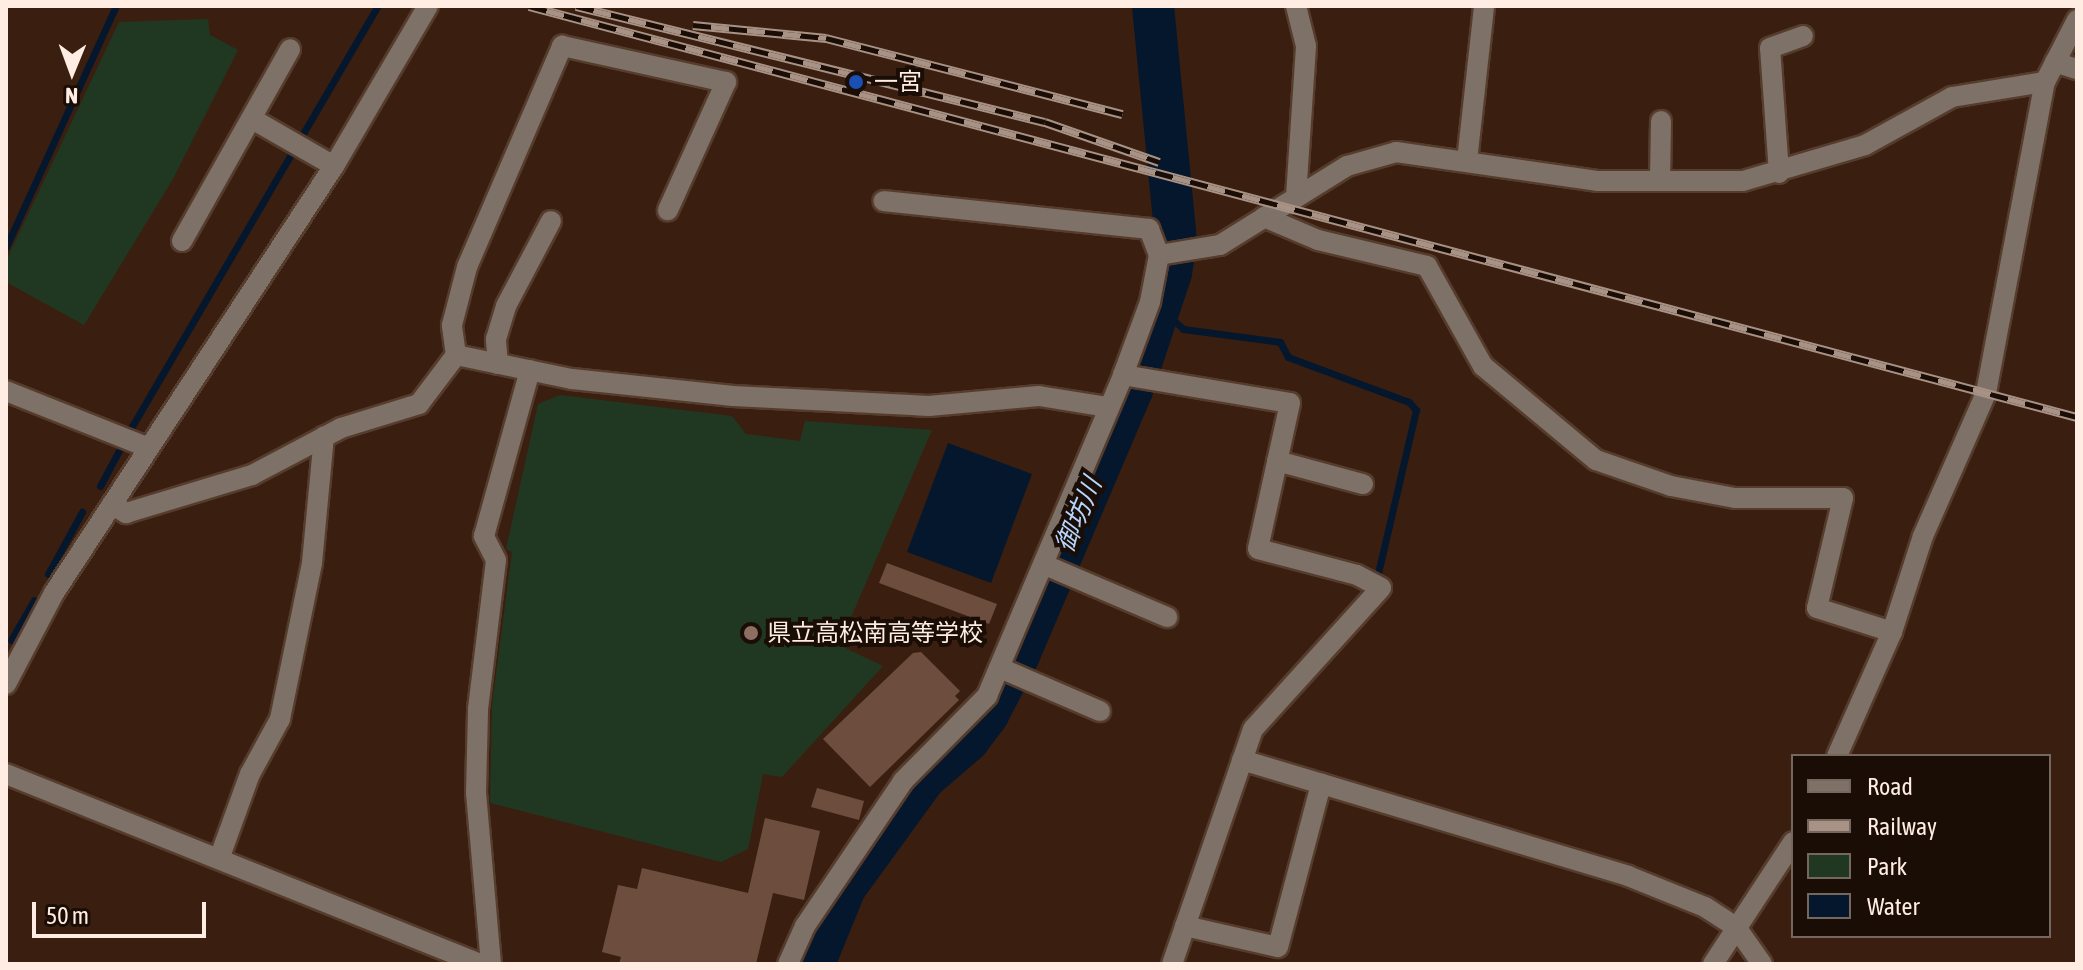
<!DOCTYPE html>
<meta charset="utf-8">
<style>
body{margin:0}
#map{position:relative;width:2083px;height:970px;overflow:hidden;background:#3a1f10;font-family:"Asap Condensed","Noto Sans JP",sans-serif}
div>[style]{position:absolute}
.green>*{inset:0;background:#203822}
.water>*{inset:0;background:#05172d}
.stream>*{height:7px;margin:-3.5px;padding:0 3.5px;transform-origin:3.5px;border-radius:3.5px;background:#05172d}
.river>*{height:42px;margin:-21px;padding:0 21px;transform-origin:21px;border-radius:21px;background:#05172d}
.building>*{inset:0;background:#6d4e3e}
.roads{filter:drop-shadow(2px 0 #563c2d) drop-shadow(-2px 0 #563c2d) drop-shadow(0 2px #563c2d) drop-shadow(0 -2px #563c2d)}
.minor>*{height:20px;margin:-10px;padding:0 10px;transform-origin:10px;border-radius:10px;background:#7e7167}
.rail>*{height:9px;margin-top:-4.5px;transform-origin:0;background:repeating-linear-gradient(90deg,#190d06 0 18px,#a89285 0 36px);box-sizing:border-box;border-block:2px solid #a89285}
.dots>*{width:22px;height:22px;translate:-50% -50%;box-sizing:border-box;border:4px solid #190d06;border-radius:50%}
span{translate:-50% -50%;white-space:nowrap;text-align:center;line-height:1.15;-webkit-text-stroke:8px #190d06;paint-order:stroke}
.poi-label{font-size:24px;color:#ffece2}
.left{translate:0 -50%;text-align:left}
.water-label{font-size:26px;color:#b7d5fd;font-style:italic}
.frame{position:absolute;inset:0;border:8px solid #ffece2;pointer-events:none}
.legend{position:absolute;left:1791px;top:754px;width:260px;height:184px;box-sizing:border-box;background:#190d06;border:2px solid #75665e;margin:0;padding:10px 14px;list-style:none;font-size:24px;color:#ffece2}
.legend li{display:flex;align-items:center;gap:16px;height:40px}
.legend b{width:40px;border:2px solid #75665e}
.north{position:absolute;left:32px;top:32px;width:80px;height:80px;-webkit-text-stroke:6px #190d06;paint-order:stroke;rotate:181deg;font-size:22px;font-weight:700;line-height:32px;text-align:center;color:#ffece2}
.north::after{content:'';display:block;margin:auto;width:28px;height:36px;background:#ffece2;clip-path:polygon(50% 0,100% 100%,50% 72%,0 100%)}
.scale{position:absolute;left:32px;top:902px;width:174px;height:36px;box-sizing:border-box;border:4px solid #ffece2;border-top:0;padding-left:10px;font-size:24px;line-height:28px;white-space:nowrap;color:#ffece2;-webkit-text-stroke:6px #190d06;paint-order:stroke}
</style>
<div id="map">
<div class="green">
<div style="clip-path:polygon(208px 19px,210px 35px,238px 50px,173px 179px,84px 325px,6px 282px,6px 261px,119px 22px)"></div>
<div style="clip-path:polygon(560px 395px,732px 416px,746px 434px,800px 441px,805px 421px,932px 430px,839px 645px,883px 666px,782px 777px,763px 774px,748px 849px,721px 862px,490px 803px,492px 704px,512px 552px,506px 549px,538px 404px)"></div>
</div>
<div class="water">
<div style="clip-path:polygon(948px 443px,1032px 474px,991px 583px,907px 552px)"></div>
</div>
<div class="stream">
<div style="left:6px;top:247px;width:265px;rotate:-65.5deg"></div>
<div style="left:1160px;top:308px;width:31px;rotate:42deg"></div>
<div style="left:1183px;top:329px;width:98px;rotate:7.6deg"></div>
<div style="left:1280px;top:342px;width:17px;rotate:62deg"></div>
<div style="left:1288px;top:357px;width:129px;rotate:20.4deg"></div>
<div style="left:1409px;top:402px;width:11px;rotate:49deg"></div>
<div style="left:1416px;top:410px;width:172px;rotate:103.1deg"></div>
<div style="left:131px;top:428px;width:489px;rotate:-59.7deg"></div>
<div style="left:100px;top:486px;width:47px;rotate:-61.8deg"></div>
<div style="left:48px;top:574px;width:71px;rotate:-61.3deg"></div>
<div style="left:11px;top:640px;width:46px;rotate:-60.1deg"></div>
</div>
<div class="river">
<div style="left:814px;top:964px;width:82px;rotate:-67.8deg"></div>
<div style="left:845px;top:888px;width:136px;rotate:-54deg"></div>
<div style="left:925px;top:778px;width:57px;rotate:-40.7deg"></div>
<div style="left:968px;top:741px;width:34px;rotate:-53deg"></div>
<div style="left:988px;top:714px;width:67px;rotate:-62.3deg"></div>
<div style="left:1019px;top:655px;width:288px;rotate:-66.9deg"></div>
<div style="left:1132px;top:390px;width:123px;rotate:-71.6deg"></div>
<div style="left:1171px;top:273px;width:32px;rotate:-81deg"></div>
<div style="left:1176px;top:241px;width:236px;rotate:-95.6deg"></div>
</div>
<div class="building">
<div style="clip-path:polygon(887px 563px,997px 604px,989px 624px,879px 583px)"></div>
<div style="clip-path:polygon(921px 652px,960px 691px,955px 696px,959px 700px,870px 787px,823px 739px,913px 653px)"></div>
<div style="clip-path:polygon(817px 788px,864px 801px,859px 820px,811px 807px)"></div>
<div style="clip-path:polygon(765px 818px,820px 831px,804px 900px,773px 893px,756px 964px,619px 964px,621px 957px,602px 952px,618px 885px,637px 889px,642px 868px,748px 893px)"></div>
</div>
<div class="roads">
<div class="minor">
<div style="left:2055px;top:62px;width:23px;rotate:18deg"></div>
<div style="left:254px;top:120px;width:92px;rotate:29.9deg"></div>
<div style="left:1467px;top:161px;width:156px;rotate:-83.7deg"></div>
<div style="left:1779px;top:173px;width:125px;rotate:-94.1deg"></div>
<div style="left:1770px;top:48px;width:35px;rotate:-20deg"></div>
<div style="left:1660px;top:180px;width:59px;rotate:-89deg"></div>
<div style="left:1296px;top:197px;width:151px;rotate:-86.2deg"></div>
<div style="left:1306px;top:46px;width:41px;rotate:-104deg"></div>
<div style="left:1264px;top:217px;width:59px;rotate:23.1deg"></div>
<div style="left:1318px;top:240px;width:112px;rotate:13.4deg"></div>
<div style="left:1427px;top:266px;width:115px;rotate:60.8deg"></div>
<div style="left:1483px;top:366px;width:147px;rotate:39.8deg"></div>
<div style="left:1596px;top:460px;width:79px;rotate:19.1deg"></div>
<div style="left:1671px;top:486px;width:65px;rotate:10.6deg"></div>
<div style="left:1735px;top:498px;width:108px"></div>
<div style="left:1843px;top:498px;width:113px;rotate:103.3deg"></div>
<div style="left:1817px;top:608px;width:79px;rotate:17.7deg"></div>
<div style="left:182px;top:241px;width:220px;rotate:-60.6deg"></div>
<div style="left:1159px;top:255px;width:62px;rotate:-9.3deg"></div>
<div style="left:1220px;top:245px;width:150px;rotate:-31.9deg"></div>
<div style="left:1347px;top:166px;width:51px;rotate:-15.9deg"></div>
<div style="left:1396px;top:152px;width:203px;rotate:8.2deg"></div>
<div style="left:1597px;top:181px;width:146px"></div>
<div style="left:1743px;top:181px;width:127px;rotate:-16.4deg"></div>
<div style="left:1865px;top:145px;width:99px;rotate:-28.9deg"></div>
<div style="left:1952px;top:97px;width:94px;rotate:-9.2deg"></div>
<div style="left:456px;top:355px;width:30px;rotate:-98deg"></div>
<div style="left:452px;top:325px;width:60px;rotate:-75.5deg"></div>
<div style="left:467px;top:267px;width:241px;rotate:-66.7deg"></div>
<div style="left:562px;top:46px;width:168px;rotate:12.4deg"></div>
<div style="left:726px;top:82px;width:141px;rotate:114.4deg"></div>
<div style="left:498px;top:364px;width:25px;rotate:-95deg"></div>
<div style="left:496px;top:339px;width:34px;rotate:-73deg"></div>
<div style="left:506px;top:306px;width:96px;rotate:-62.1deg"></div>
<div style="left:1123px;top:375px;width:169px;rotate:9.5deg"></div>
<div style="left:1290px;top:403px;width:149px;rotate:102.4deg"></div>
<div style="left:1258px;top:549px;width:102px;rotate:14.7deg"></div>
<div style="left:1357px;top:575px;width:27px;rotate:28deg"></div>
<div style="left:1381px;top:588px;width:190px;rotate:132.2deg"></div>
<div style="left:1253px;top:729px;width:249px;rotate:109deg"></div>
<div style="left:6px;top:391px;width:154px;rotate:21.7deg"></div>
<div style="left:1277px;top:461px;width:89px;rotate:15deg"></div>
<div style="left:112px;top:504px;width:17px;rotate:33deg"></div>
<div style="left:126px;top:513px;width:132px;rotate:-16.8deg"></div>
<div style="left:252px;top:475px;width:101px;rotate:-27.8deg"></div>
<div style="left:341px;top:428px;width:82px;rotate:-17.1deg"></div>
<div style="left:419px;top:404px;width:61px;rotate:-52.9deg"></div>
<div style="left:456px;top:355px;width:118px;rotate:11.7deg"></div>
<div style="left:572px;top:379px;width:162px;rotate:6deg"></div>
<div style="left:733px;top:396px;width:196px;rotate:2.9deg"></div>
<div style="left:929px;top:406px;width:110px;rotate:-5.2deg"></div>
<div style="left:1039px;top:396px;width:70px;rotate:9.1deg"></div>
<div style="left:1045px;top:565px;width:133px;rotate:23.1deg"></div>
<div style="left:1000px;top:668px;width:109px;rotate:23.3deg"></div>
<div style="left:6px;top:684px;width:103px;rotate:-62.2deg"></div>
<div style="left:54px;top:593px;width:511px;rotate:-56.75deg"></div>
<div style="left:334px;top:166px;width:186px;rotate:-59.6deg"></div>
<div style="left:1837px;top:756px;width:136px;rotate:-66.1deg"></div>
<div style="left:1892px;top:632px;width:101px;rotate:-72.1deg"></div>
<div style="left:1923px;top:536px;width:156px;rotate:-66.2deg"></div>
<div style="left:1986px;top:393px;width:317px;rotate:-79.3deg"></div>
<div style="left:2045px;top:82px;width:70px;rotate:-62.7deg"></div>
<div style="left:1242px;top:760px;width:403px;rotate:16.7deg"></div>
<div style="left:1628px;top:876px;width:83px;rotate:21.9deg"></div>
<div style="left:1705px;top:907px;width:37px;rotate:33deg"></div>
<div style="left:1736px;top:927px;width:45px;rotate:54.9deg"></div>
<div style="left:6px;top:774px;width:511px;rotate:21.84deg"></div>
<div style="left:219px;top:859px;width:90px;rotate:-70deg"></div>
<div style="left:250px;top:774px;width:63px;rotate:-61.4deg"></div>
<div style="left:280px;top:719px;width:159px;rotate:-78.4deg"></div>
<div style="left:312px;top:563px;width:127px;rotate:-84.6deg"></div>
<div style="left:1185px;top:926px;width:95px;rotate:12.7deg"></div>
<div style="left:1278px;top:947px;width:169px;rotate:-75.2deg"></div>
<div style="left:491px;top:964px;width:172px;rotate:-95deg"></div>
<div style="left:476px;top:793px;width:84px;rotate:-88.6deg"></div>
<div style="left:478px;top:709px;width:150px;rotate:-83.1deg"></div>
<div style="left:496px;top:560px;width:27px;rotate:-117deg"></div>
<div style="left:484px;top:536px;width:172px;rotate:-74.5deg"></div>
<div style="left:788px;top:964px;width:42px;rotate:-65.9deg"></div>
<div style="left:805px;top:926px;width:175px;rotate:-55.9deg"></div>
<div style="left:903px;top:781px;width:120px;rotate:-45.3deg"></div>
<div style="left:987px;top:696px;width:349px;rotate:-67deg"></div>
<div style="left:1123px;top:375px;width:78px;rotate:-69.7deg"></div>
<div style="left:1150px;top:302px;width:48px;rotate:-79.2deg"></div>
<div style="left:1159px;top:255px;width:28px;rotate:-111deg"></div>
<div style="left:1149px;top:229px;width:267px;rotate:-174deg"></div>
<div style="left:1713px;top:964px;width:146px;rotate:-56.7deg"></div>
</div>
</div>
<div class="rail">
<div style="left:529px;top:6px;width:1602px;rotate:14.87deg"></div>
<div style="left:576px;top:6px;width:483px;rotate:13.9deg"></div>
<div style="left:1045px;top:122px;width:121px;rotate:19.3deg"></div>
<div style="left:693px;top:25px;width:134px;rotate:5.6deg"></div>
<div style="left:826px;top:38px;width:306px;rotate:14.4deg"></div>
</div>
<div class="dots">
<div style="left:856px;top:82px;background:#1a4fb4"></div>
<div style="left:751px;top:633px;background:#8d6e63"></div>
</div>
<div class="poi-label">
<span class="left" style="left:874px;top:82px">一宮</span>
<span class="left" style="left:767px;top:633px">県立高松南高等学校</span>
</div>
<div class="water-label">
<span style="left:1079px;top:515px;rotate:-67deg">御坊川</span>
</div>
<div class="frame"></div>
<ul class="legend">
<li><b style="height:10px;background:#7e7167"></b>Road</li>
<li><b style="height:10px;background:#a89285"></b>Railway</li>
<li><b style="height:22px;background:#203822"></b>Park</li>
<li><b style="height:22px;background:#05172d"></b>Water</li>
</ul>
<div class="north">N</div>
<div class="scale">50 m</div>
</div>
